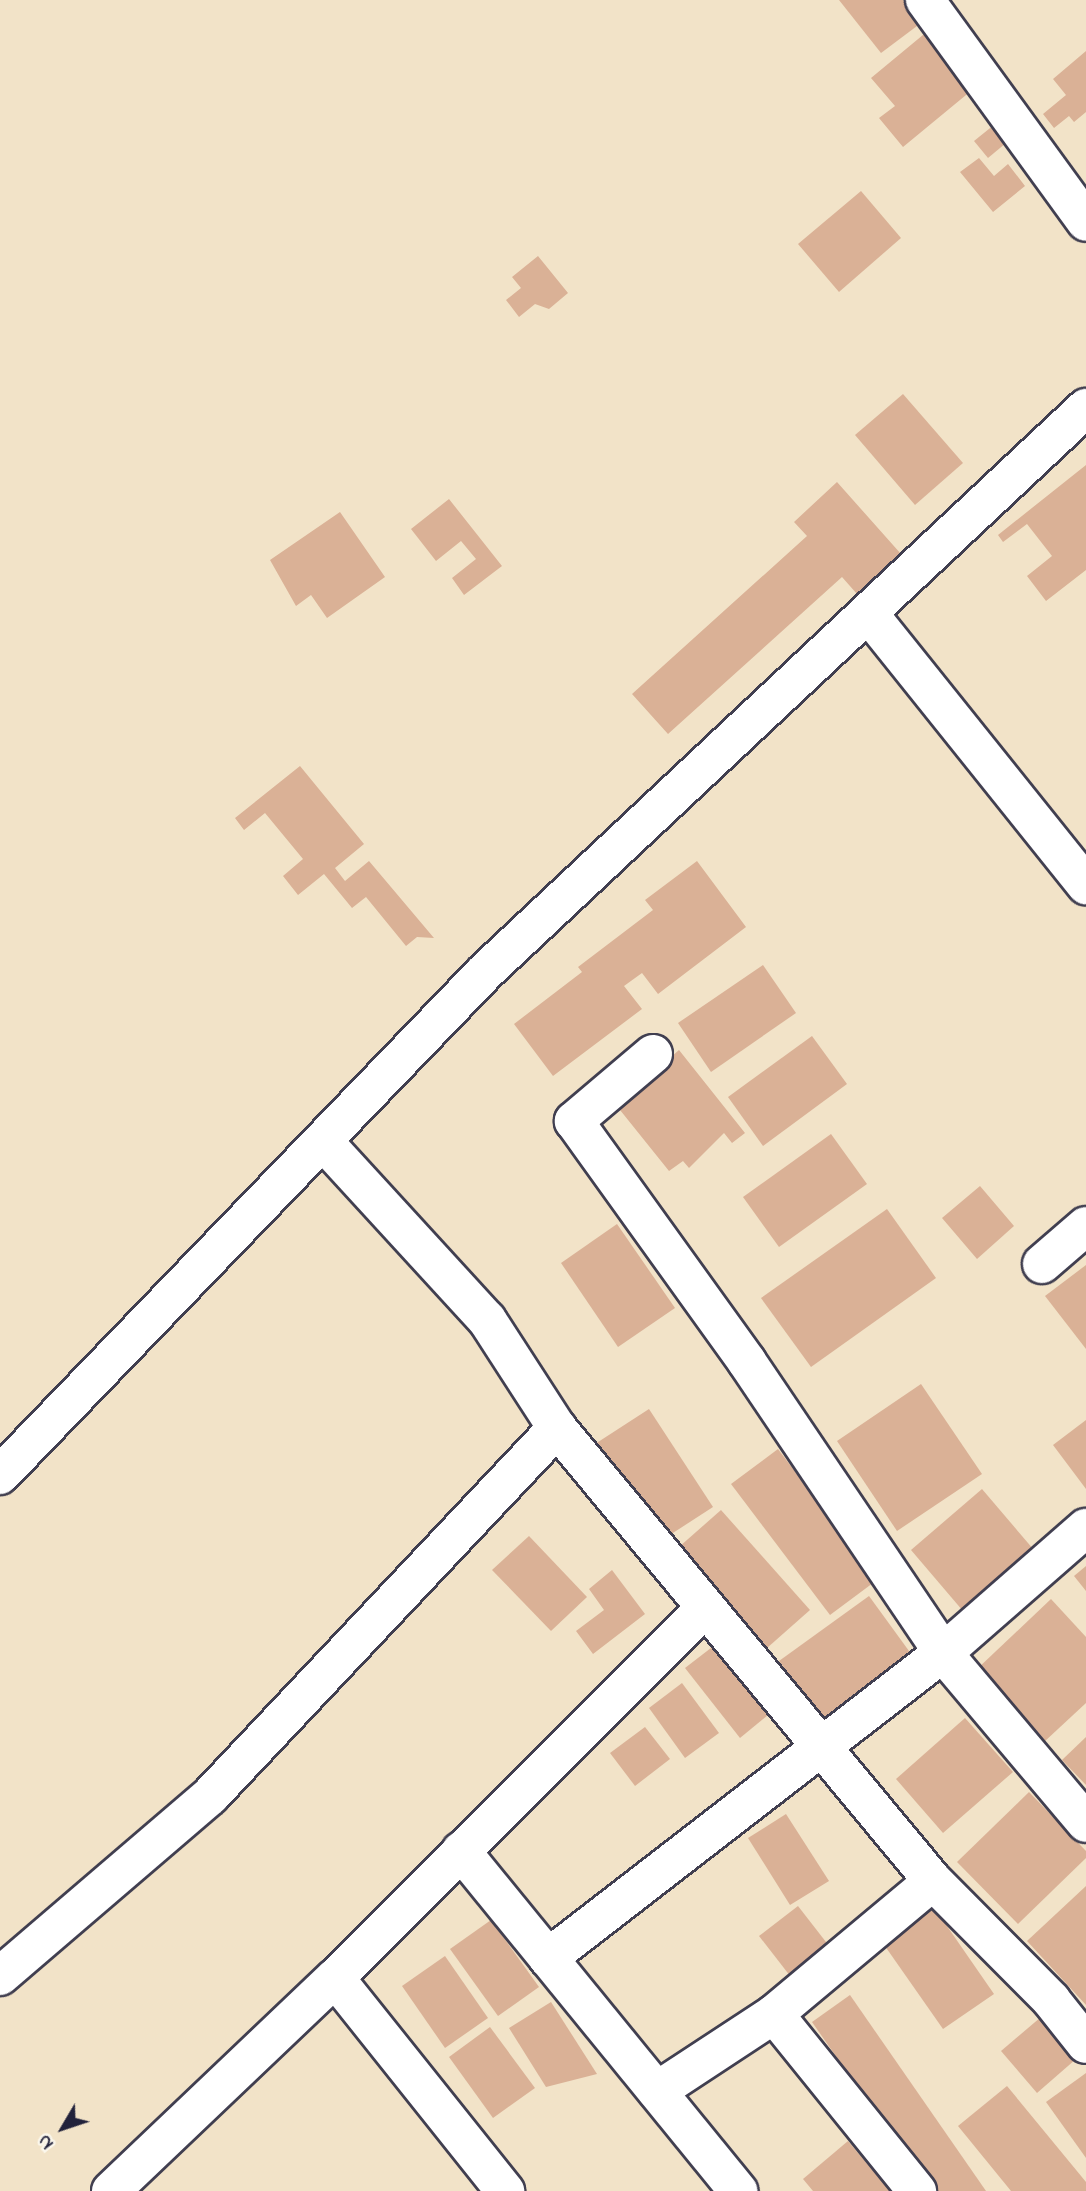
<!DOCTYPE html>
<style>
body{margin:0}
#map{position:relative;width:1086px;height:2191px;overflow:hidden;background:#f2e3c8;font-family:"Indie Flower",sans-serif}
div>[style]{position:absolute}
.building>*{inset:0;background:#dab196}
.roads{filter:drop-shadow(2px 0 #413f50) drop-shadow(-2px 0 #413f50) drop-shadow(0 2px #413f50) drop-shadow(0 -2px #413f50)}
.minor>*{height:38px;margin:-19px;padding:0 19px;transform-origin:19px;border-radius:19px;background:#fff}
span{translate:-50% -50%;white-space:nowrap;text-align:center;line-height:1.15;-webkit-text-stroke:6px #fbf7ec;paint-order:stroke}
.north{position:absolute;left:28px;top:2093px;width:70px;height:70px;-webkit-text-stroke:5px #fbf7ec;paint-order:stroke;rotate:231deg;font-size:19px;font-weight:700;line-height:28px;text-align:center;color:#22223b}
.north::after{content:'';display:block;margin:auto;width:24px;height:32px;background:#22223b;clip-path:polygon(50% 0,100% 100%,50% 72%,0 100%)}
</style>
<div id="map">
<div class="building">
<div style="clip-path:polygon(839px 0,903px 0,921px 23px,881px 53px)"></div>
<div style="clip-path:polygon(935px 25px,983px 81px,903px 147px,879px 118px,895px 106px,871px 78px)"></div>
<div style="clip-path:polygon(1086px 51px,1086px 112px,1074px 122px,1069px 116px,1054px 128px,1043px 114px,1066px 95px,1053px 79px)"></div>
<div style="clip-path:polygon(1005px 116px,1018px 133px,988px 158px,974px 141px)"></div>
<div style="clip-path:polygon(979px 158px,994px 176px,1008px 164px,1025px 186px,993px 212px,960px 172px)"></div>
<div style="clip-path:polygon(861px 191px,901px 238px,839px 292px,798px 244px)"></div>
<div style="clip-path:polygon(538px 256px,568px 293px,549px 309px,535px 304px,519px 317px,506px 300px,521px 288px,512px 277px)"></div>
<div style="clip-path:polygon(903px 394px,963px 463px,915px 505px,855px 435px)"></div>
<div style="clip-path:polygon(1086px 465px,1086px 570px,1046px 601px,1027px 576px,1052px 556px,1027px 524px,1003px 542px,998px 535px)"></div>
<div style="clip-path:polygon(837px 482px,901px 554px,857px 594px,842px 577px,668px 734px,632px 694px,807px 536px,794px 522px)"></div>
<div style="clip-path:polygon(449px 499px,502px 566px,464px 595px,452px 578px,476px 559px,461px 541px,436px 561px,411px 529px)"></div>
<div style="clip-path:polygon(340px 512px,385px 577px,327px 618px,311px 595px,296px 606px,270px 560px)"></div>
<div style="clip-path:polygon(300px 766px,364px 844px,335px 868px,345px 881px,369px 861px,434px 938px,417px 937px,406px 946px,366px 897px,352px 908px,324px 874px,298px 895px,283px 876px,303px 859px,265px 813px,244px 830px,235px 818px)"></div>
<div style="clip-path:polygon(697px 861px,746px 927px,658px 994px,642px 973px,624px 986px,642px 1009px,553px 1076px,514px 1024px,582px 972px,578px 967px,653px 910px,645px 900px)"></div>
<div style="clip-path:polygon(763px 965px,796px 1013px,711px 1072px,678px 1023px)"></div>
<div style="clip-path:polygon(812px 1036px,847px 1084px,763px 1146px,728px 1097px)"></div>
<div style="clip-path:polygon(679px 1050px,745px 1133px,732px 1143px,724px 1133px,689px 1168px,683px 1161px,669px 1171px,616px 1105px)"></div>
<div style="clip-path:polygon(831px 1134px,867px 1184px,779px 1247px,743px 1197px)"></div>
<div style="clip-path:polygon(980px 1186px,1014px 1226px,977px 1259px,942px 1218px)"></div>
<div style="clip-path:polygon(887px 1209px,936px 1278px,811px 1367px,761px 1298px)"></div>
<div style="clip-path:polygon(617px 1224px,675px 1308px,618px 1347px,561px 1263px)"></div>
<div style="clip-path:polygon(1086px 1265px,1086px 1349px,1045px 1296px)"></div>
<div style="clip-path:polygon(921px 1384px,982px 1474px,897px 1531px,837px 1441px)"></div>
<div style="clip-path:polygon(649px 1409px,713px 1507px,659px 1542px,595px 1444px)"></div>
<div style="clip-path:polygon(1086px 1420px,1086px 1489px,1053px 1445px)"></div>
<div style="clip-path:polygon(778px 1449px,877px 1580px,830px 1615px,731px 1484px)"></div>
<div style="clip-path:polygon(982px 1489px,1034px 1550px,963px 1611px,911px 1550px)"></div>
<div style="clip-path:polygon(721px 1510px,810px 1610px,767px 1648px,679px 1547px)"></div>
<div style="clip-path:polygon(529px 1536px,587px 1597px,551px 1631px,492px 1570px)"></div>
<div style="clip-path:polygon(1086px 1566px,1086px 1591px,1074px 1576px)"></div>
<div style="clip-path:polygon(612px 1570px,645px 1614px,593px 1654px,576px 1631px,604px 1610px,589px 1589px)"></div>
<div style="clip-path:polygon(869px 1596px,917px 1662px,827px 1727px,779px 1661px)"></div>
<div style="clip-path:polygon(1051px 1599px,1086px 1637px,1086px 1703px,1044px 1742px,976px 1670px)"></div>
<div style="clip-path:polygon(720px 1641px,774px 1710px,740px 1738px,685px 1668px)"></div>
<div style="clip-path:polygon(682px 1683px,719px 1733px,685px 1758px,649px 1708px)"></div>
<div style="clip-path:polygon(965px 1718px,1013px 1772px,943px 1833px,896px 1779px)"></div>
<div style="clip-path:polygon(645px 1727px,670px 1759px,635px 1786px,610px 1753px)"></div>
<div style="clip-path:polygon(1086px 1737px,1086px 1785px,1062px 1760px)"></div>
<div style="clip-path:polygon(1029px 1792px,1086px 1851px,1086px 1858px,1018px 1924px,957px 1862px)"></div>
<div style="clip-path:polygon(786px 1814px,829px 1881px,790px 1905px,748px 1838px)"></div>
<div style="clip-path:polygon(1086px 1886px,1086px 2005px,1027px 1941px)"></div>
<div style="clip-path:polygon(931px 1903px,994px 1994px,943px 2029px,880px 1939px)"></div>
<div style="clip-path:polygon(798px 1906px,833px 1951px,794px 1981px,759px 1936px)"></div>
<div style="clip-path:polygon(491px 1920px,539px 1987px,498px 2016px,450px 1949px)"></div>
<div style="clip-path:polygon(445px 1956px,488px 2018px,445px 2048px,402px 1986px)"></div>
<div style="clip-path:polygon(850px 1995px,986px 2191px,930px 2191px,812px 2022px)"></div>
<div style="clip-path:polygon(551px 2002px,597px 2074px,546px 2087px,509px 2028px)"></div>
<div style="clip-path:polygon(1041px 2017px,1076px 2059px,1037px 2093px,1001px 2051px)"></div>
<div style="clip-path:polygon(490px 2027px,535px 2088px,493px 2118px,449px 2057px)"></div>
<div style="clip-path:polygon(1086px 2073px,1086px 2158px,1046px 2102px)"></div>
<div style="clip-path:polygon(1007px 2086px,1086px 2182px,1086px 2191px,1011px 2191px,958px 2126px)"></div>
<div style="clip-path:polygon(848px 2141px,890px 2191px,813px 2191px,803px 2179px)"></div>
</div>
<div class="roads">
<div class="minor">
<div style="left:925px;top:0;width:274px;rotate:54deg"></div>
<div style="left:868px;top:613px;width:349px;rotate:51.3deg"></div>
<div style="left:653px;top:1054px;width:104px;rotate:139.7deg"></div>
<div style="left:574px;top:1121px;width:297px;rotate:54.3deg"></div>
<div style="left:747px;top:1362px;width:351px;rotate:56deg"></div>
<div style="left:943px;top:1653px;width:222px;rotate:49.9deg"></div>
<div style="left:1042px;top:1264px;width:58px;rotate:-40.8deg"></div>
<div style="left:557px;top:1428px;width:589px;rotate:50.31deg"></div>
<div style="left:933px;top:1881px;width:168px;rotate:45.2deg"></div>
<div style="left:1051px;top:2000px;width:56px;rotate:51.5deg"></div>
<div style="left:0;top:1475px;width:700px;rotate:-46.04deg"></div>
<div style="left:486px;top:971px;width:823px;rotate:-43.18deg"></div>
<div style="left:461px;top:1851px;width:439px;rotate:50.8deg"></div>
<div style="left:548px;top:1958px;width:499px;rotate:-37.7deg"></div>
<div style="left:943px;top:1653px;width:190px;rotate:-41.2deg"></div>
<div style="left:0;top:1976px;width:277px;rotate:-40.6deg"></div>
<div style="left:210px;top:1796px;width:506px;rotate:-46.68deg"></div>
<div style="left:557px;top:1428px;width:129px;rotate:-122.9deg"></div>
<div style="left:487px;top:1320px;width:243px;rotate:-132.5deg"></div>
<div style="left:335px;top:1978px;width:273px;rotate:51.4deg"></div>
<div style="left:774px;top:2014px;width:228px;rotate:51.1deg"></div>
<div style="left:657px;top:2091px;width:140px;rotate:-33.3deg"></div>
<div style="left:774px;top:2014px;width:207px;rotate:-39.9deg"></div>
<div style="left:111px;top:2191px;width:309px;rotate:-43.6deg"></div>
<div style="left:335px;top:1978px;width:522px;rotate:-45deg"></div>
</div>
</div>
<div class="north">N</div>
</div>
